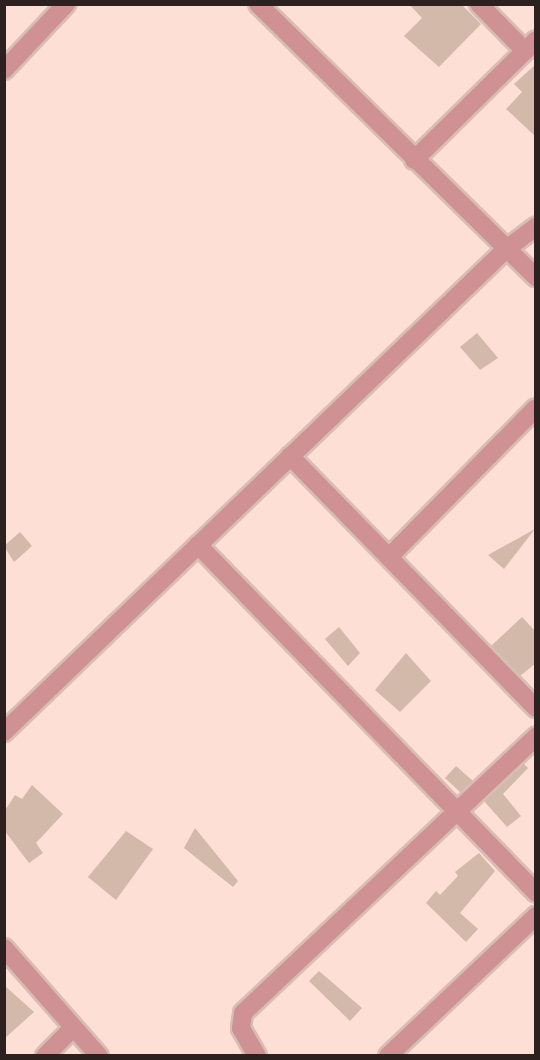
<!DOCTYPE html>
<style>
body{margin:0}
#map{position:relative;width:540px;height:1060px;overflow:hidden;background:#fedfd6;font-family:Figtree,sans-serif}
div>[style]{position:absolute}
.building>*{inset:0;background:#d2b9a9}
.roads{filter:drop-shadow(2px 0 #d8bdb5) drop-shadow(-2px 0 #d8bdb5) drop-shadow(0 2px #d8bdb5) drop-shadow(0 -2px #d8bdb5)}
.street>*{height:18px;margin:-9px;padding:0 9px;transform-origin:9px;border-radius:9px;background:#cf9193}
span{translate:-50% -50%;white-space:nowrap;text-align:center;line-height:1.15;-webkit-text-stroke:6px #fedfd6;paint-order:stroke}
.frame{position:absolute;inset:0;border:6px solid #2c211e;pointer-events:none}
</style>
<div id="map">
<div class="building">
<div style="clip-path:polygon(409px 4px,461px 4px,481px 24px,439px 67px,404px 36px,422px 18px)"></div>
<div style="clip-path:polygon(536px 64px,536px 137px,506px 109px,522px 92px,514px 84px)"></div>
<div style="clip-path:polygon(477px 333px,498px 358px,480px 370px,460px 347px)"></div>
<div style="clip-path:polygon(535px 529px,504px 569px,488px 555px)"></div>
<div style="clip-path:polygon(20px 532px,32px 546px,14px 562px,4px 546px)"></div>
<div style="clip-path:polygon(522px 617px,536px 632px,536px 663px,520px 676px,491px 646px)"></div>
<div style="clip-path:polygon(339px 627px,360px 653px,348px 666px,325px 639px)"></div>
<div style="clip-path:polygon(406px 653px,431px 681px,400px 712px,375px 690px)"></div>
<div style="clip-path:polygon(524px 764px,528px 768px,503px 794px,521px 816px,507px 827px,484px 801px)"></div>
<div style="clip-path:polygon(456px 766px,473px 781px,461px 793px,445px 778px)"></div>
<div style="clip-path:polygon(32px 785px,63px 814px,36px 843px,43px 853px,29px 863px,4px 830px,4px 812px,15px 795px,22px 799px)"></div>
<div style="clip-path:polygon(195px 828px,238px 881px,233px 887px,184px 848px)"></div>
<div style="clip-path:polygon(126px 831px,153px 849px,116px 900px,88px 877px)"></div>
<div style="clip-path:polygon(479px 853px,495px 871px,460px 913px,478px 929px,466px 942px,426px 903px,436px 891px,440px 895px,458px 876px,455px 872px)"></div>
<div style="clip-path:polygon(319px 971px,362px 1008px,350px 1021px,309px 981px)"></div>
<div style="clip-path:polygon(4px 985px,34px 1012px,4px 1039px)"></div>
</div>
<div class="roads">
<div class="street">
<div style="left:258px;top:4px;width:390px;rotate:44.5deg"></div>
<div style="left:479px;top:4px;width:66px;rotate:45.6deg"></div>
<div style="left:4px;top:70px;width:91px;rotate:-46.8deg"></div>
<div style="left:414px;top:160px;width:171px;rotate:-44.5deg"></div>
<div style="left:290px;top:456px;width:352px;rotate:45.7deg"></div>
<div style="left:198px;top:545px;width:485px;rotate:45.8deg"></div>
<div style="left:389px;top:557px;width:209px;rotate:-45.4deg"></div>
<div style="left:4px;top:732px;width:695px;rotate:-43.89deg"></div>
<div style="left:505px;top:250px;width:39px;rotate:-37deg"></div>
<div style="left:4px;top:948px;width:144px;rotate:48.7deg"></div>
<div style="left:45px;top:1056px;width:40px;rotate:-45deg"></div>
<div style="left:257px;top:1056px;width:32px;rotate:-120deg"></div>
<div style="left:241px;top:1028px;width:15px;rotate:-82deg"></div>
<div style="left:243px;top:1013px;width:403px;rotate:-43.3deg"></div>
<div style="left:388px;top:1056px;width:204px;rotate:-43.4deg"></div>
</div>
</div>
<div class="frame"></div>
</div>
